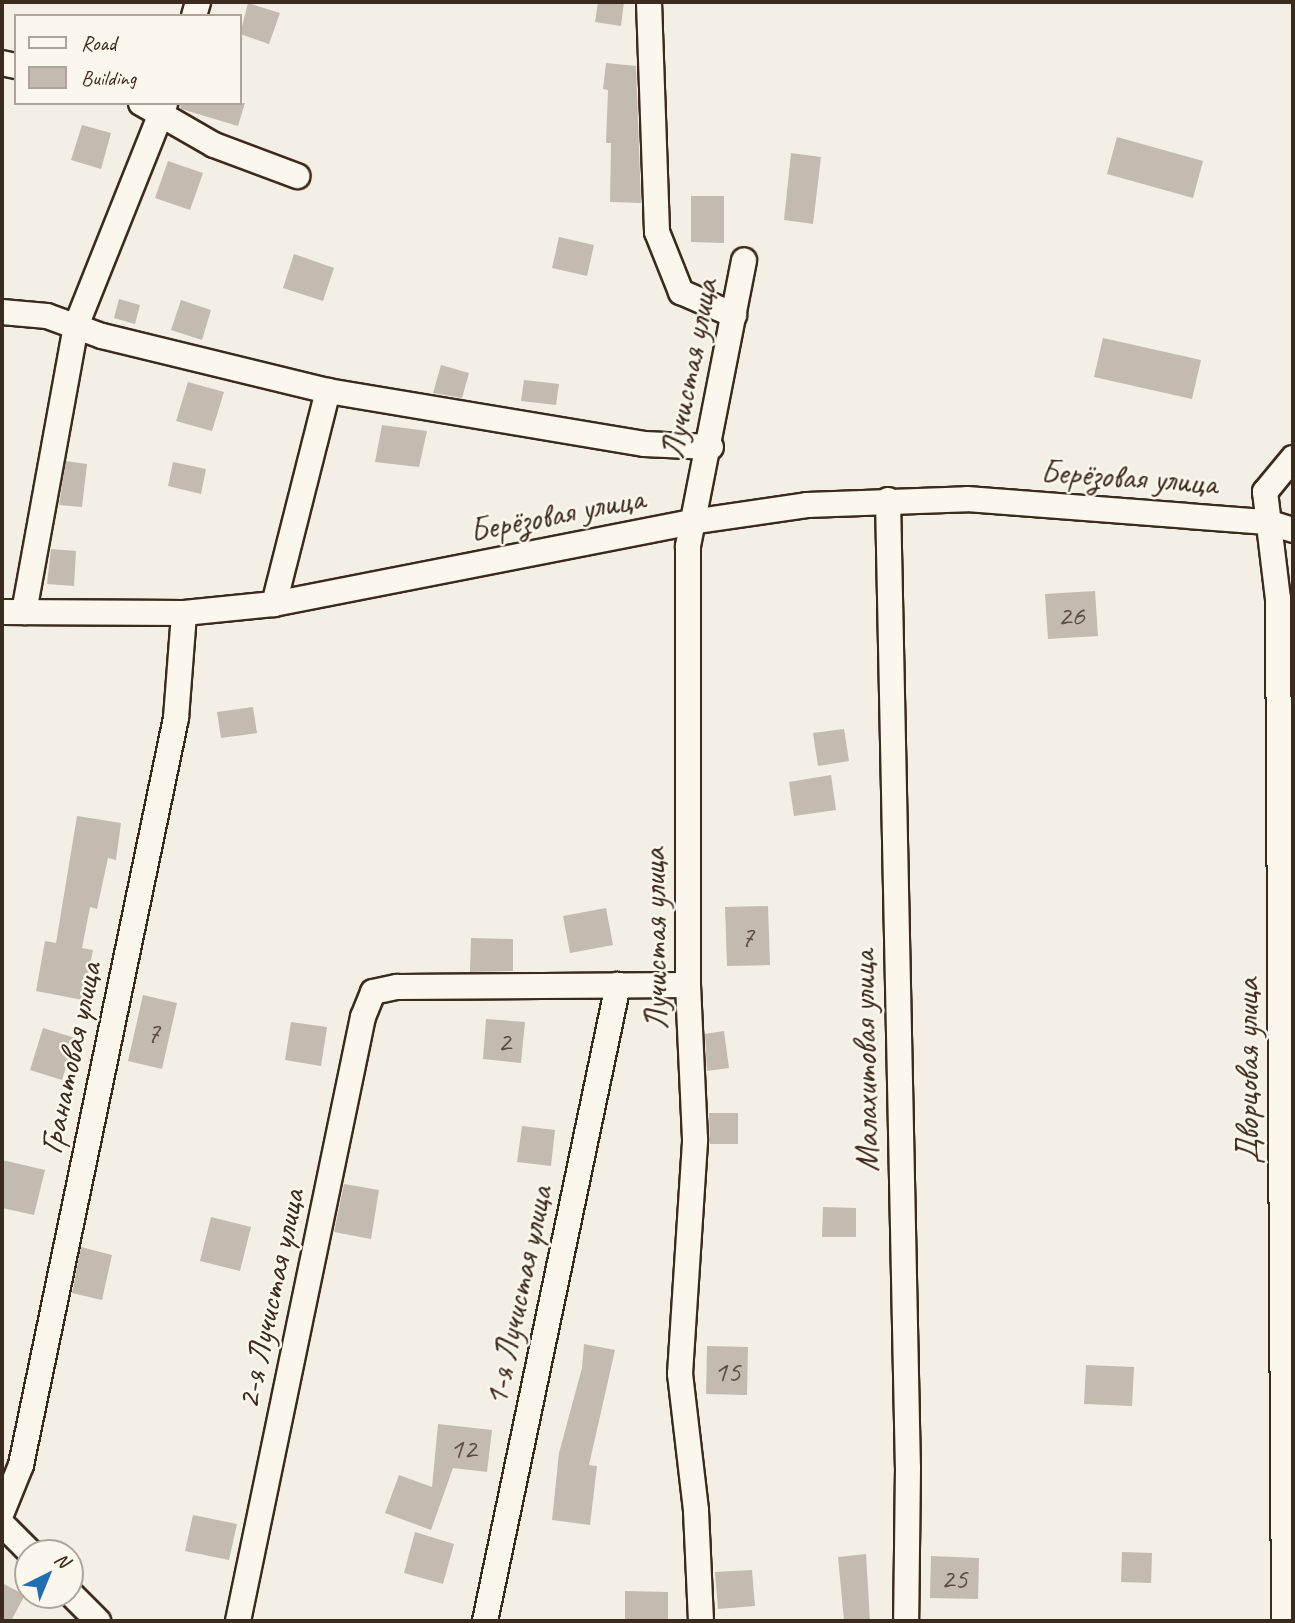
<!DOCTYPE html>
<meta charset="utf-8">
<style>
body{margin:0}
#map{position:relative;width:1295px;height:1623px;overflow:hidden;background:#f3efe4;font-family:Caveat,sans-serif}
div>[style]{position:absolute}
.building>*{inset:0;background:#c3bbb0}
.roads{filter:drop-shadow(2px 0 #3b2a1e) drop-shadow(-2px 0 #3b2a1e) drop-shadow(0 2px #3b2a1e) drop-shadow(0 -2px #3b2a1e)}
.minor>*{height:24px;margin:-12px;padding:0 12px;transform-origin:12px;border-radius:12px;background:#fbf7ec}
span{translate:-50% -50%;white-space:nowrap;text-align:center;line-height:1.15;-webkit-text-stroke:5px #fbf7ec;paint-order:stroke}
.number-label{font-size:30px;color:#5d4e42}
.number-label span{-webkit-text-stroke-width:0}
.street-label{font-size:33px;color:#3b2a1e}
.frame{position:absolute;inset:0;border:4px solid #3b2a1e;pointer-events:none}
.legend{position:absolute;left:14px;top:14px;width:228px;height:91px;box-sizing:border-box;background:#fbf7ec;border:2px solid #aea59a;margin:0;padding:9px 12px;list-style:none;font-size:21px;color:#3b2a1e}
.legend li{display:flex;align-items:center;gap:14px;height:35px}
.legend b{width:35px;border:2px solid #aea59a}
.north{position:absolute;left:14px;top:1539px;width:70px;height:70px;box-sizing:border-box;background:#fbf7ec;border:2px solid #aea59a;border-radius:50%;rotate:43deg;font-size:19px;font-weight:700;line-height:28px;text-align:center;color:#3b2a1e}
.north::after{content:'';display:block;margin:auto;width:24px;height:32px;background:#1f6fb2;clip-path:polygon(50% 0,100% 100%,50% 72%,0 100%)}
</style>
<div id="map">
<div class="building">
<div style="clip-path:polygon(598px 2px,624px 2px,621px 26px,595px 22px)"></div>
<div style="clip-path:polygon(248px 3px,280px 13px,269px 44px,240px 34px)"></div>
<div style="clip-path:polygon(606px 63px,636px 66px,641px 203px,610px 202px,611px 143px,606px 143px,608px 90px,603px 89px)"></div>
<div style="clip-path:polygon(180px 103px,245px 103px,238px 126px,181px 109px)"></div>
<div style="clip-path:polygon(82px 125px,111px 133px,101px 169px,71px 160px)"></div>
<div style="clip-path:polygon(1117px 137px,1203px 161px,1193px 198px,1107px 174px)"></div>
<div style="clip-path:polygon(791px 153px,821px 157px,813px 224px,784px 220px)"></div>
<div style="clip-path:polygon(168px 161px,203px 173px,190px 210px,155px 198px)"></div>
<div style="clip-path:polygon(691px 196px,724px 196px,724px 243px,691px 242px)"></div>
<div style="clip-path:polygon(559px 237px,594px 245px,587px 276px,552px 268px)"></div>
<div style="clip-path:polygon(294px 254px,334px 268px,323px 301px,283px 288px)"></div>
<div style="clip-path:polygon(119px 299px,140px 305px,135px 324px,114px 318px)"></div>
<div style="clip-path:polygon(181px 300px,211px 310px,202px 340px,171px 330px)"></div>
<div style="clip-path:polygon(1103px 338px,1201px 360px,1192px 399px,1094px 377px)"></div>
<div style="clip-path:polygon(441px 365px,469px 373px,462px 398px,433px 393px)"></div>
<div style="clip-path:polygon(524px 380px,559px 384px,556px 405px,521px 401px)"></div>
<div style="clip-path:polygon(188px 382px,224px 392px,212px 431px,176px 421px)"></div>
<div style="clip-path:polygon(382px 425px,427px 431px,419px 467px,375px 462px)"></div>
<div style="clip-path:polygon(66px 461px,87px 464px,82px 507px,59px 505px)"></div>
<div style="clip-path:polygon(173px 462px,206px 469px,201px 494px,168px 486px)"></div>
<div style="clip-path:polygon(51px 549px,76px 551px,74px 586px,47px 584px)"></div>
<div style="clip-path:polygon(1095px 591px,1098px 636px,1048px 639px,1045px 594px)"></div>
<div style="clip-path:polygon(253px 707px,257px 733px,221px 738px,217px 712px)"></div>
<div style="clip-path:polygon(844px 729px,849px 761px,818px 766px,813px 733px)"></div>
<div style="clip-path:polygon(831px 775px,836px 810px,794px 816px,789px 782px)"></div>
<div style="clip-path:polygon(77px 816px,121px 823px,116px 860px,108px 858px,97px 909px,90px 907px,82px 948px,93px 950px,83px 1000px,36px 991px,45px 941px,56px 943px)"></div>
<div style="clip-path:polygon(768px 906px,770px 965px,727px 966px,725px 907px)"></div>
<div style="clip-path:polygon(606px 908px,613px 945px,570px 953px,563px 916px)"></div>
<div style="clip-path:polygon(471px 938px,513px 939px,513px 971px,470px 972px)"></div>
<div style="clip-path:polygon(143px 995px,177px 1003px,162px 1069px,128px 1061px)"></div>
<div style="clip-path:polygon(486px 1019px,525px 1022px,521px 1063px,483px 1059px)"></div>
<div style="clip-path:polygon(291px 1022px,327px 1027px,321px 1066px,285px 1060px)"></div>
<div style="clip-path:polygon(43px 1028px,75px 1038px,62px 1080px,30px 1070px)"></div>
<div style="clip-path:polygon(724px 1031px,729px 1068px,707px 1071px,705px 1034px)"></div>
<div style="clip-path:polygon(709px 1113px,738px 1113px,738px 1144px,710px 1144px)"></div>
<div style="clip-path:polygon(522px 1126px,555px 1130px,551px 1166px,517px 1162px)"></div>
<div style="clip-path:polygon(2px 1160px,45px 1170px,34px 1215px,2px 1208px)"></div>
<div style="clip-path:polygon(344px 1184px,379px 1190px,371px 1239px,334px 1232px)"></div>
<div style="clip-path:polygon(823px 1207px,856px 1208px,856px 1237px,822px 1237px)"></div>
<div style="clip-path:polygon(211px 1217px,251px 1227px,240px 1271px,200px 1261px)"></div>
<div style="clip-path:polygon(81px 1247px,112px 1255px,102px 1300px,72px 1293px)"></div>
<div style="clip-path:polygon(584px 1344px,615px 1350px,589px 1465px,597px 1466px,590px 1525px,552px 1520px,559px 1453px,582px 1368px)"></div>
<div style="clip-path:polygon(707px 1346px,748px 1347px,747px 1395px,706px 1394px)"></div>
<div style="clip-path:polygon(1086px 1365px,1134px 1367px,1132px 1406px,1084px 1404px)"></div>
<div style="clip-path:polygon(438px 1424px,492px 1430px,487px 1472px,453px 1468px,431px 1530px,385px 1513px,399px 1475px,432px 1487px)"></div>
<div style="clip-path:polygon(193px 1515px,237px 1524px,229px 1560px,185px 1551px)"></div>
<div style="clip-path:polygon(415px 1532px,454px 1544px,443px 1584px,404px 1573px)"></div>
<div style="clip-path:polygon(1122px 1552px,1152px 1553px,1151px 1583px,1121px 1582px)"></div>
<div style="clip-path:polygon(866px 1554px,870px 1621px,844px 1621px,838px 1557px)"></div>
<div style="clip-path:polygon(931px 1556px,979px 1558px,978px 1599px,930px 1598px)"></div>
<div style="clip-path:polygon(752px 1570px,755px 1606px,718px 1609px,715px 1572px)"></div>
<div style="clip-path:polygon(2px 1583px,25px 1595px,11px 1621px,2px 1621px)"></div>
<div style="clip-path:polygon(625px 1591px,668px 1592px,668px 1621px,625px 1621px)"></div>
</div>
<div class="roads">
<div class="minor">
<div style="left:649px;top:2px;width:230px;rotate:88deg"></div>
<div style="left:657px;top:232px;width:65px;rotate:68.2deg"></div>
<div style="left:681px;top:292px;width:58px;rotate:23.5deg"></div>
<div style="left:194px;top:16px;width:15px;rotate:-74deg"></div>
<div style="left:2px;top:63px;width:14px;rotate:12deg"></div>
<div style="left:141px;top:103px;width:84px;rotate:29.9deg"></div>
<div style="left:214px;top:145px;width:89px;rotate:20.5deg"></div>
<div style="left:2px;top:312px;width:45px;rotate:5.1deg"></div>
<div style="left:47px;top:316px;width:59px;rotate:20deg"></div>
<div style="left:102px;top:336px;width:233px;rotate:13.7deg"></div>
<div style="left:328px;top:391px;width:320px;rotate:9.5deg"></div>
<div style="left:644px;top:444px;width:67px;rotate:2.6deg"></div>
<div style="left:888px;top:500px;width:968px;rotate:88.82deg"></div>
<div style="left:908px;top:1468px;width:153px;rotate:90.7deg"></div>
<div style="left:274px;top:604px;width:220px;rotate:-75.8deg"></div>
<div style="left:2px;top:612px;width:182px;rotate:0.3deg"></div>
<div style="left:184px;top:613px;width:90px;rotate:-5.7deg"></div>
<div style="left:274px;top:604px;width:425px;rotate:-11.1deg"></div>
<div style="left:691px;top:522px;width:117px;rotate:-8.3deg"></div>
<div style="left:807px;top:505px;width:160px;rotate:-2.1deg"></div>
<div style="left:967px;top:499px;width:301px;rotate:4.4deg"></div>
<div style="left:1267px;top:522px;width:27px;rotate:17deg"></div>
<div style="left:24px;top:612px;width:291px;rotate:-79.7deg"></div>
<div style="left:76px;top:326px;width:240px;rotate:-68.2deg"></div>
<div style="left:2px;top:1512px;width:51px;rotate:-68deg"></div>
<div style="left:21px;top:1465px;width:763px;rotate:-78.28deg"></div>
<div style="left:176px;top:718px;width:105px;rotate:-85.6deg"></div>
<div style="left:2px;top:1524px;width:41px;rotate:45deg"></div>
<div style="left:70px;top:1593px;width:40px;rotate:45deg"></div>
<div style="left:238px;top:1621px;width:617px;rotate:-78.31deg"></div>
<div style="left:363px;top:1017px;width:27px;rotate:-68deg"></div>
<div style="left:373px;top:992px;width:25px;rotate:-12deg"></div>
<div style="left:397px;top:987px;width:291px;rotate:-0.4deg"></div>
<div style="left:485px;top:1621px;width:650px;rotate:-78.19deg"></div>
<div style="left:701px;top:1621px;width:111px;rotate:-92.6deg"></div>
<div style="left:696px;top:1510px;width:137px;rotate:-96.7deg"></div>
<div style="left:680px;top:1374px;width:235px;rotate:-86.3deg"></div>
<div style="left:695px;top:1139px;width:154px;rotate:-92.6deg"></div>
<div style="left:688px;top:985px;width:439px;rotate:-90deg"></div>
<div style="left:688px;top:546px;width:291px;rotate:-78.9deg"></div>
<div style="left:1284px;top:1621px;width:1022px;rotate:-90.34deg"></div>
<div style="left:1278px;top:599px;width:108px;rotate:-96.9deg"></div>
<div style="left:1265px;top:492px;width:44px;rotate:-50.5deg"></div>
</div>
</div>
<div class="number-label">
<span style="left:1071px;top:615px">26</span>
<span style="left:747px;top:936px">7</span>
<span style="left:153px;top:1032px">7</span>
<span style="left:504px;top:1041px">2</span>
<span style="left:727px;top:1371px">15</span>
<span style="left:463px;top:1448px">12</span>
<span style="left:954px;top:1578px">25</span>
</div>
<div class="street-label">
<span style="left:690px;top:369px;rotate:-79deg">Лучистая улица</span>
<span style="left:1129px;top:478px;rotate:4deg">Берёзовая улица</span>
<span style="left:557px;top:515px;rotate:-11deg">Берёзовая улица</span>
<span style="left:656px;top:939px;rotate:-91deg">Лучистая улица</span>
<span style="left:71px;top:1058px;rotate:-78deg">Гранатовая улица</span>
<span style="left:866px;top:1061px;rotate:-91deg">Малахитовая улица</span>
<span style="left:1248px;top:1071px;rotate:-90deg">Дворцовая улица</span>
<span style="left:519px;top:1296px;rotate:-78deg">1-я Лучистая улица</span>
<span style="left:271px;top:1299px;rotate:-78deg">2-я Лучистая улица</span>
</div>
<div class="frame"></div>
<ul class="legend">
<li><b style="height:9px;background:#fbf7ec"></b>Road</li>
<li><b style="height:19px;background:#c3bbb0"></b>Building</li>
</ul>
<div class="north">N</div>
</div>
